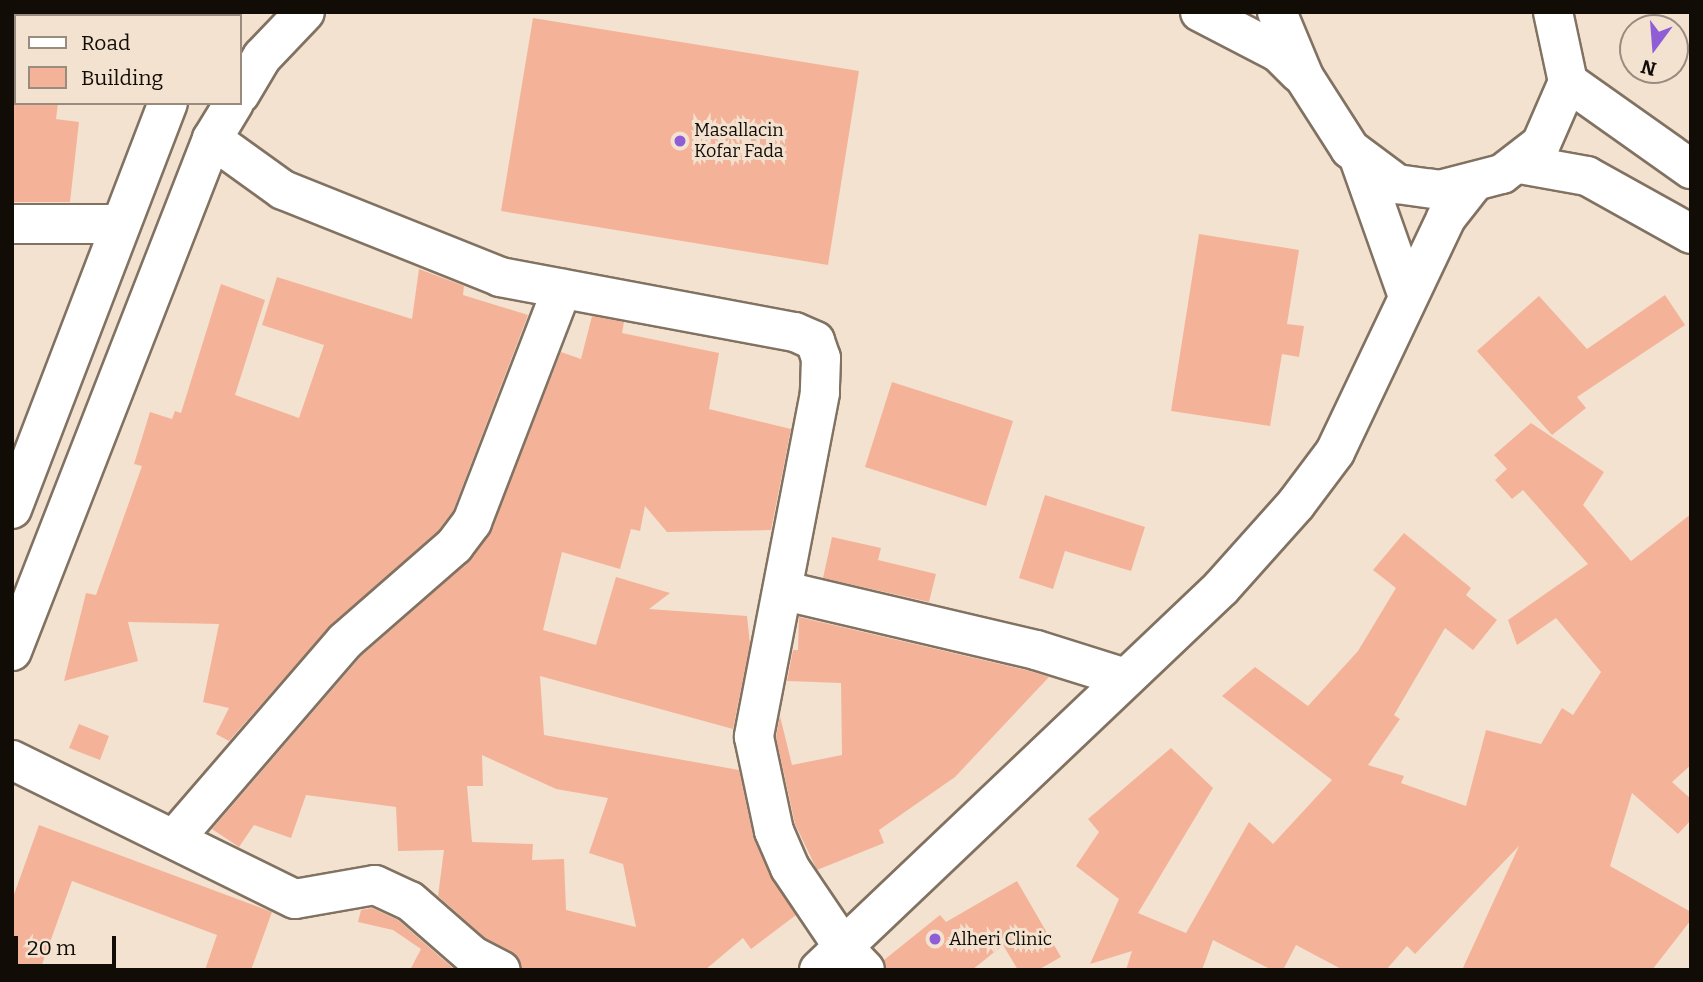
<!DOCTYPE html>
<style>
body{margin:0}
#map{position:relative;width:1703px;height:982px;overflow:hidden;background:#f3e2d0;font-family:Bitter,serif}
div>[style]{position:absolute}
.building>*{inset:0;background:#f4b399}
.roads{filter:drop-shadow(2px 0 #817262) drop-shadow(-2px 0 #817262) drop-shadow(0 2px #817262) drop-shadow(0 -2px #817262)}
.minor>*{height:38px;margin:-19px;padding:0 19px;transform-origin:19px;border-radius:19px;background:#fff}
.major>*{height:38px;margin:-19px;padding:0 19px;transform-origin:19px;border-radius:19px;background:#fff}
.dots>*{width:19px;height:19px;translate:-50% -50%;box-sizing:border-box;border:4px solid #f3e2d0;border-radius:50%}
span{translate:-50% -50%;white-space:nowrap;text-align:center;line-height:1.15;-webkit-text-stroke:6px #f3e2d0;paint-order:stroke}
.poi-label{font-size:18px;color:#110c06}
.left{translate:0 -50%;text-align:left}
.frame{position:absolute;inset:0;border:14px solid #110c06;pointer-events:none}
.legend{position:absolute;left:14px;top:14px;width:228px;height:91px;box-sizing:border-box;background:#f3e2d0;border:2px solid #998c7f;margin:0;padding:9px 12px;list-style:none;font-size:21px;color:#110c06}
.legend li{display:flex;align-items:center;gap:14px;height:35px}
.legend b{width:35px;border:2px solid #998c7f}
.north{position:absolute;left:1619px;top:14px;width:70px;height:70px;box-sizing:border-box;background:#f3e2d0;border:2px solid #998c7f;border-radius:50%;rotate:196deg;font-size:19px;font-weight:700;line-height:28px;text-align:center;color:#110c06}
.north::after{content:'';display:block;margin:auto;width:24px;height:32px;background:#8f5dd6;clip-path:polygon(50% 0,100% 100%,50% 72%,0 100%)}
.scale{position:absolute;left:14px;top:936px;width:102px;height:32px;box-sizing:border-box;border:4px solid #110c06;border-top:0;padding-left:9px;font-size:21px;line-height:24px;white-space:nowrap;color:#110c06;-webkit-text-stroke:5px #f3e2d0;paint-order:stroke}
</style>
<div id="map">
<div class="building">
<div style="clip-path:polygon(533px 18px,859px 71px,828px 265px,501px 211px)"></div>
<div style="clip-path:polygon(12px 103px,58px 103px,56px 119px,79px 122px,70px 202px,12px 202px)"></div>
<div style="clip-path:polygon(1199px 234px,1299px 250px,1287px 324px,1304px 326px,1299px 357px,1282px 354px,1270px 426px,1171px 411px)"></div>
<div style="clip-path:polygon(419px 269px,464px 286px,463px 295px,528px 315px,453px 511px,438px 531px,329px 627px,229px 741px,216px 734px,229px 708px,203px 702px,219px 624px,128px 622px,138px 661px,64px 681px,86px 593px,96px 595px,142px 466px,134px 464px,150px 412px,172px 419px,175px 411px,181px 413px,221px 284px,265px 300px,235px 395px,299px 418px,324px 345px,262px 325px,277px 277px,412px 319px)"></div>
<div style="clip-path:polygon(1665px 295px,1685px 325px,1577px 397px,1586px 408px,1552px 435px,1477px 351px,1539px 296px,1587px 349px)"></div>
<div style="clip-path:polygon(evenodd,592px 316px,624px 322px,622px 333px,719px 353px,709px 409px,791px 429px,771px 530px,667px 532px,645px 506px,640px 531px,631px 529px,620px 569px,562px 552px,543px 630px,596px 645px,616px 577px,670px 593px,649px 609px,747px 616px,750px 644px,733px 729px,540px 676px,544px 735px,739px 770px,754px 840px,796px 915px,751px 949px,743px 938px,705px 970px,523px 970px,511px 951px,485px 938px,438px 896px,444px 850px,398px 851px,396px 807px,306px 795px,291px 838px,254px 825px,239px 847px,212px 829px,361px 656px,468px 562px,489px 535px,561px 352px,581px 359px,592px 316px,482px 755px,556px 789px,608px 798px,589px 853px,623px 864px,636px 927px,566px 910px,564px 859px,532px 860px,533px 844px,472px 842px,467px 786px,483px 786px,482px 755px)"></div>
<div style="clip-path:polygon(892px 382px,1013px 421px,986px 506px,865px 467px)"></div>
<div style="clip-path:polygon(1531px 423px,1604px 472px,1583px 505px,1631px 561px,1691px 514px,1691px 765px,1672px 782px,1691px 799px,1691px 820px,1678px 834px,1632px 793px,1610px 866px,1691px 912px,1691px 920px,1652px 970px,1462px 970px,1519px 846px,1415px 954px,1407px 946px,1386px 970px,1343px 970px,1296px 945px,1283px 970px,1272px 970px,1213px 940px,1202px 970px,1126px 970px,1132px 951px,1090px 964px,1119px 899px,1076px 866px,1099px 832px,1088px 819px,1171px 748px,1213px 788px,1138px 913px,1186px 933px,1249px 822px,1273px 844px,1332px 780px,1222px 696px,1255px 667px,1308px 706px,1358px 651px,1396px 588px,1373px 570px,1404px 533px,1471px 588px,1466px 595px,1497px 620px,1473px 650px,1445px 628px,1394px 715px,1400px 719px,1368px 765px,1404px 776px,1401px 783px,1466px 806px,1486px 730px,1541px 744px,1562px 708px,1573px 715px,1601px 672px,1556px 618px,1517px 645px,1508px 620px,1588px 564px,1523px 490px,1512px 499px,1495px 480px,1507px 469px,1494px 455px)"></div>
<div style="clip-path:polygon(1045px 495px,1145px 527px,1131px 571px,1065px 551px,1053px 589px,1019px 578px)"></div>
<div style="clip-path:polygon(832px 537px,881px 548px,878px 560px,936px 574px,929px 602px,823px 578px)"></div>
<div style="clip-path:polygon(799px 617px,1030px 671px,1049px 677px,955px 777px,879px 830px,884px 843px,817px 870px,795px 824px,776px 737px,780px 716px,792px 765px,842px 755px,841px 683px,787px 681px,793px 650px,798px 650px)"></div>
<div style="clip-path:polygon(79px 724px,109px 736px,100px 760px,69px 748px)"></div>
<div style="clip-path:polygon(39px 825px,272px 912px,251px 970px,205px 970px,217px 935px,72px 881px,40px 970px,12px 970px,12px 900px)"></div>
<div style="clip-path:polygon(1017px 881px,1061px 957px,1038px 970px,1018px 970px,1003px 945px,972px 970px,886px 970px,884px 960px,940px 915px,946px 922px)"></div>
<div style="clip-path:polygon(372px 908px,398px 920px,455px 970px,410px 970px,421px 949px,393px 930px,358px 922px,361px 910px)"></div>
</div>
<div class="roads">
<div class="minor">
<div style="left:212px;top:139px;width:87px;rotate:35.7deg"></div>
<div style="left:283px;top:190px;width:234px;rotate:21.8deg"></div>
<div style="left:500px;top:277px;width:300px;rotate:10.6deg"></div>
<div style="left:795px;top:332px;width:22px;rotate:24deg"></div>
<div style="left:815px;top:341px;width:18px;rotate:71deg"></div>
<div style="left:821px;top:358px;width:35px;rotate:92deg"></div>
<div style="left:820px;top:393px;width:350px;rotate:100.9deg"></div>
<div style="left:754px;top:737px;width:96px;rotate:78deg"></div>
<div style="left:774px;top:831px;width:40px;rotate:66.6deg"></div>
<div style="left:790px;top:868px;width:97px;rotate:56deg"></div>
<div style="left:844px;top:948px;width:30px;rotate:46deg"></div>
<div style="left:1359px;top:158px;width:146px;rotate:70.5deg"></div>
<div style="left:12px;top:224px;width:107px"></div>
<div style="left:785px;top:591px;width:258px;rotate:13.2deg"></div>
<div style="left:1036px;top:650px;width:90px;rotate:17.4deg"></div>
<div style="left:12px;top:760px;width:315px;rotate:26.2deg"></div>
<div style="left:295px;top:899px;width:81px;rotate:-9.9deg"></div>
<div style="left:375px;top:885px;width:38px;rotate:25deg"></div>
<div style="left:410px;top:901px;width:84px;rotate:41.1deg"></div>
<div style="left:473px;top:956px;width:31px;rotate:27deg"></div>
<div style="left:175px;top:838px;width:260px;rotate:-49.2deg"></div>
<div style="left:345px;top:641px;width:145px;rotate:-41.1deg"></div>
<div style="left:454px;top:546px;width:30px;rotate:-53deg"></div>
<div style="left:472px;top:522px;width:250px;rotate:-68.9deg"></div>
<div style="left:819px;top:970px;width:555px;rotate:-43.54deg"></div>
<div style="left:1221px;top:588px;width:113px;rotate:-48.2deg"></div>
<div style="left:1296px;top:504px;width:65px;rotate:-53.1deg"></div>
<div style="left:1335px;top:452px;width:259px;rotate:-64.6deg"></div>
<div style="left:1446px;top:218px;width:42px;rotate:-51.8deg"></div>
</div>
<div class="major">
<div style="left:1200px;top:12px;width:89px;rotate:27.4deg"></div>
<div style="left:1279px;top:53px;width:28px;rotate:45deg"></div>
<div style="left:1277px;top:12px;width:70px;rotate:67.4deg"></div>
<div style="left:1304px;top:77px;width:85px;rotate:57.4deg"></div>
<div style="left:1350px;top:149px;width:59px;rotate:36.7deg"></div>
<div style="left:1397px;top:184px;width:43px;rotate:7.9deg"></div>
<div style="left:1440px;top:190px;width:64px;rotate:-14.5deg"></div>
<div style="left:1502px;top:174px;width:49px;rotate:-37.6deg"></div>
<div style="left:1541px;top:144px;width:68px;rotate:-66.5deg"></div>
<div style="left:1568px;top:82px;width:72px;rotate:-102.1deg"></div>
<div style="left:218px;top:16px;width:5px;rotate:-53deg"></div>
<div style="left:1568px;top:82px;width:151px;rotate:35.3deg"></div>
<div style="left:240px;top:94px;width:43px;rotate:-59.3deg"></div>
<div style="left:262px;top:57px;width:62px;rotate:-46.3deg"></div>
<div style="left:1520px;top:164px;width:68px;rotate:10.2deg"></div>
<div style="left:1587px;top:176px;width:119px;rotate:29.1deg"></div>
<div style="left:12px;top:509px;width:435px;rotate:-69deg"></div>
<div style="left:12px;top:651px;width:550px;rotate:-68.66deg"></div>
<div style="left:212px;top:139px;width:42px;rotate:-58.6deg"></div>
</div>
</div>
<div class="dots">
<div style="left:680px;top:141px;background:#8f5dd6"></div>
<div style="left:935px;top:939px;background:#8f5dd6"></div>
</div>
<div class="poi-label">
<span class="left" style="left:694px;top:141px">Masallacin<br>Kofar Fada</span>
<span class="left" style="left:949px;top:939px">Alheri Clinic</span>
</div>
<div class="frame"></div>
<ul class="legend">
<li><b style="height:9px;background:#fff"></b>Road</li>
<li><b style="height:19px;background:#f4b399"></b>Building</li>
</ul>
<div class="north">N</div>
<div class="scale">20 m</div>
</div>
